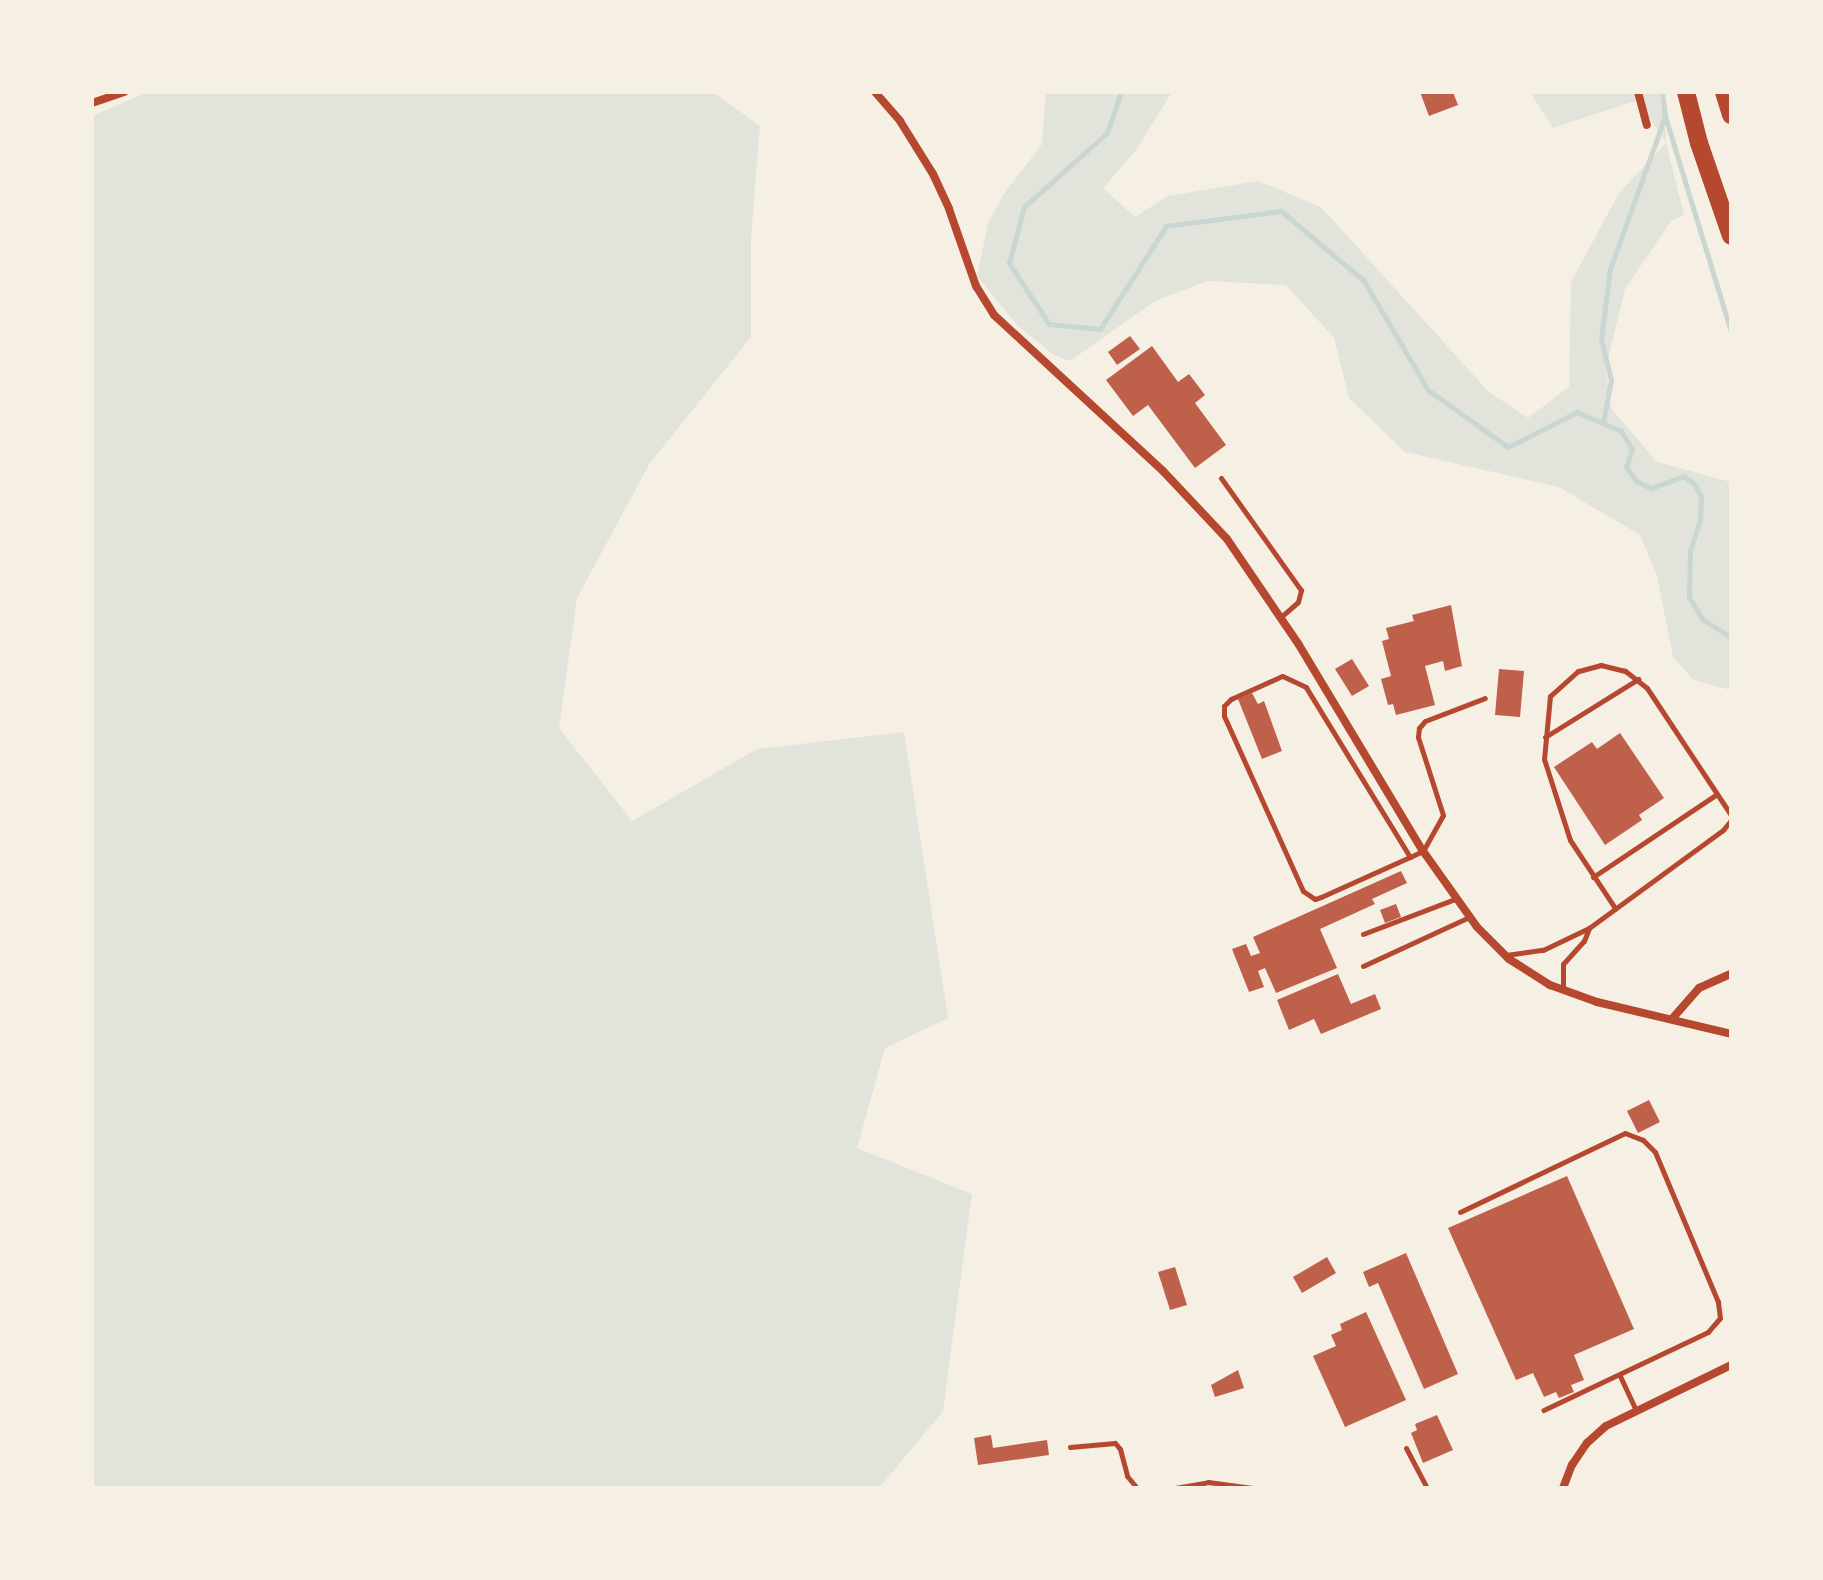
<!DOCTYPE html>
<style>
body{margin:0}
#map{position:relative;width:1823px;height:1580px;overflow:hidden;background:#f6efe4;font-family:"Sofia Sans Condensed",sans-serif}
div>[style]{position:absolute}
.green>*{inset:0;background:#e2e4dc}
.stream>*{height:5px;margin:-2.5px;padding:0 2.5px;transform-origin:2.5px;border-radius:2.5px;background:#c9d6d2}
.building>*{inset:0;background:#bf614a}
.service>*{height:5px;margin:-2.5px;padding:0 2.5px;transform-origin:2.5px;border-radius:2.5px;background:#b5482f}
.minor>*{height:8px;margin:-4px;padding:0 4px;transform-origin:4px;border-radius:4px;background:#b5482f}
.motorway>*{height:18px;margin:-9px;padding:0 9px;transform-origin:9px;border-radius:9px;background:#b5482f}
span{translate:-50% -50%;white-space:nowrap;text-align:center;line-height:1.15;-webkit-text-stroke:6px #f6efe4;paint-order:stroke}
.frame{position:absolute;inset:0;border:94px solid #f6efe4;pointer-events:none}
</style>
<div id="map">
<div class="green">
<div style="clip-path:polygon(148px 92px,713px 92px,760px 126px,751px 237px,751px 337px,650px 463px,577px 598px,559px 728px,632px 821px,757px 749px,904px 732px,948px 1018px,885px 1048px,857px 1148px,972px 1194px,943px 1411px,879px 1488px,92px 1488px,92px 116px)"></div>
<div style="clip-path:polygon(1046px 92px,1172px 92px,1136px 150px,1103px 188px,1135px 217px,1168px 196px,1258px 181px,1321px 207px,1488px 391px,1528px 418px,1569px 387px,1571px 282px,1619px 193px,1666px 143px,1638px 100px,1553px 128px,1530px 92px,1663px 92px,1666px 143px,1684px 215px,1671px 221px,1625px 289px,1606px 368px,1611px 408px,1657px 462px,1731px 482px,1731px 690px,1693px 680px,1673px 657px,1657px 576px,1640px 535px,1559px 487px,1405px 452px,1349px 398px,1334px 338px,1286px 285px,1207px 281px,1155px 301px,1070px 361px,1054px 355px,1018px 326px,977px 276px,988px 224px,1003px 195px,1042px 144px)"></div>
</div>
<div class="stream">
<div style="left:1121px;top:92px;width:43px;rotate:108.9deg"></div>
<div style="left:1107px;top:133px;width:111px;rotate:138.3deg"></div>
<div style="left:1024px;top:207px;width:58px;rotate:105deg"></div>
<div style="left:1009px;top:263px;width:73px;rotate:56.7deg"></div>
<div style="left:1049px;top:324px;width:51px;rotate:5.6deg"></div>
<div style="left:1100px;top:329px;width:122px;rotate:-57.3deg"></div>
<div style="left:1166px;top:226px;width:116px;rotate:-7.4deg"></div>
<div style="left:1281px;top:211px;width:109px;rotate:40.1deg"></div>
<div style="left:1364px;top:281px;width:126px;rotate:59.6deg"></div>
<div style="left:1428px;top:390px;width:98px;rotate:35.5deg"></div>
<div style="left:1508px;top:447px;width:77px;rotate:-26.9deg"></div>
<div style="left:1577px;top:412px;width:48px;rotate:23.4deg"></div>
<div style="left:1621px;top:431px;width:21px;rotate:59deg"></div>
<div style="left:1632px;top:449px;width:19px;rotate:108deg"></div>
<div style="left:1626px;top:467px;width:17px;rotate:54deg"></div>
<div style="left:1636px;top:481px;width:17px;rotate:25deg"></div>
<div style="left:1651px;top:488px;width:35px;rotate:-20deg"></div>
<div style="left:1684px;top:476px;width:14px;rotate:39deg"></div>
<div style="left:1695px;top:485px;width:13px;rotate:61deg"></div>
<div style="left:1701px;top:496px;width:24px;rotate:92deg"></div>
<div style="left:1700px;top:520px;width:32px;rotate:108deg"></div>
<div style="left:1690px;top:550px;width:47px;rotate:91.2deg"></div>
<div style="left:1689px;top:597px;width:26px;rotate:59deg"></div>
<div style="left:1702px;top:619px;width:34px;rotate:32deg"></div>
<div style="left:1662px;top:92px;width:24px;rotate:83deg"></div>
<div style="left:1665px;top:116px;width:226px;rotate:73deg"></div>
<div style="left:1603px;top:423px;width:44px;rotate:-79.5deg"></div>
<div style="left:1611px;top:380px;width:42px;rotate:-103.7deg"></div>
<div style="left:1601px;top:339px;width:71px;rotate:-82.7deg"></div>
<div style="left:1610px;top:269px;width:163px;rotate:-70.2deg"></div>
</div>
<div class="building">
<div style="clip-path:polygon(1420px 92px,1453px 92px,1458px 105px,1429px 116px)"></div>
<div style="clip-path:polygon(1130px 336px,1140px 349px,1117px 365px,1108px 352px)"></div>
<div style="clip-path:polygon(1152px 346px,1178px 382px,1189px 374px,1205px 395px,1195px 403px,1226px 445px,1195px 468px,1148px 405px,1133px 416px,1106px 380px)"></div>
<div style="clip-path:polygon(1451px 605px,1462px 666px,1445px 671px,1443px 661px,1425px 666px,1435px 705px,1396px 715px,1393px 704px,1388px 705px,1381px 679px,1391px 676px,1382px 641px,1389px 639px,1386px 628px,1414px 621px,1412px 615px)"></div>
<div style="clip-path:polygon(1352px 659px,1369px 686px,1352px 696px,1335px 669px)"></div>
<div style="clip-path:polygon(1499px 669px,1524px 671px,1520px 717px,1495px 715px)"></div>
<div style="clip-path:polygon(1252px 693px,1258px 704px,1264px 701px,1282px 751px,1262px 759px,1238px 699px)"></div>
<div style="clip-path:polygon(1620px 733px,1664px 798px,1639px 815px,1642px 820px,1605px 845px,1554px 767px,1592px 742px,1597px 749px)"></div>
<div style="clip-path:polygon(1401px 871px,1407px 883px,1372px 899px,1375px 904px,1320px 929px,1337px 968px,1276px 993px,1265px 968px,1258px 971px,1264px 987px,1249px 992px,1232px 949px,1246px 944px,1251px 956px,1260px 953px,1253px 937px)"></div>
<div style="clip-path:polygon(1396px 904px,1401px 917px,1385px 923px,1380px 910px)"></div>
<div style="clip-path:polygon(1338px 974px,1351px 1004px,1375px 994px,1381px 1009px,1321px 1034px,1314px 1019px,1289px 1030px,1277px 1000px)"></div>
<div style="clip-path:polygon(1649px 1100px,1660px 1122px,1638px 1133px,1627px 1111px)"></div>
<div style="clip-path:polygon(1567px 1176px,1634px 1329px,1574px 1355px,1584px 1380px,1571px 1385px,1574px 1392px,1559px 1398px,1556px 1392px,1544px 1397px,1533px 1373px,1516px 1380px,1448px 1228px)"></div>
<div style="clip-path:polygon(1406px 1253px,1458px 1374px,1424px 1389px,1378px 1283px,1369px 1287px,1363px 1272px)"></div>
<div style="clip-path:polygon(1327px 1257px,1336px 1273px,1302px 1293px,1293px 1277px)"></div>
<div style="clip-path:polygon(1175px 1267px,1187px 1305px,1170px 1310px,1158px 1272px)"></div>
<div style="clip-path:polygon(1366px 1312px,1406px 1400px,1345px 1427px,1313px 1356px,1336px 1346px,1331px 1335px,1342px 1330px,1340px 1324px)"></div>
<div style="clip-path:polygon(1238px 1370px,1244px 1388px,1215px 1397px,1211px 1385px)"></div>
<div style="clip-path:polygon(1437px 1415px,1453px 1450px,1423px 1463px,1411px 1433px,1417px 1430px,1415px 1424px)"></div>
<div style="clip-path:polygon(991px 1435px,993px 1448px,1047px 1440px,1049px 1455px,978px 1465px,974px 1438px)"></div>
</div>
<div class="service">
<div style="left:1221px;top:478px;width:138px;rotate:54.5deg"></div>
<div style="left:1301px;top:590px;width:12px;rotate:104deg"></div>
<div style="left:1298px;top:602px;width:23px;rotate:139deg"></div>
<div style="left:1545px;top:737px;width:110px;rotate:-31.9deg"></div>
<div style="left:1410px;top:857px;width:199px;rotate:-121.5deg"></div>
<div style="left:1306px;top:687px;width:26px;rotate:-155deg"></div>
<div style="left:1282px;top:676px;width:56px;rotate:155.7deg"></div>
<div style="left:1231px;top:699px;width:10px;rotate:135deg"></div>
<div style="left:1224px;top:706px;width:10px;rotate:90deg"></div>
<div style="left:1224px;top:716px;width:192px;rotate:65.7deg"></div>
<div style="left:1303px;top:891px;width:14px;rotate:34deg"></div>
<div style="left:1315px;top:899px;width:6px;rotate:-18deg"></div>
<div style="left:1321px;top:897px;width:98px;rotate:-24.2deg"></div>
<div style="left:1410px;top:857px;width:14px;rotate:-25deg"></div>
<div style="left:1423px;top:851px;width:41px;rotate:-60.9deg"></div>
<div style="left:1443px;top:815px;width:82px;rotate:-107.8deg"></div>
<div style="left:1418px;top:737px;width:9px;rotate:-84deg"></div>
<div style="left:1419px;top:728px;width:9px;rotate:-49deg"></div>
<div style="left:1425px;top:721px;width:64px;rotate:-21deg"></div>
<div style="left:1593px;top:877px;width:149px;rotate:-33.8deg"></div>
<div style="left:1363px;top:934px;width:98px;rotate:-20.8deg"></div>
<div style="left:1506px;top:955px;width:37px;rotate:-8deg"></div>
<div style="left:1543px;top:950px;width:51px;rotate:-25.6deg"></div>
<div style="left:1589px;top:928px;width:166px;rotate:-36.2deg"></div>
<div style="left:1723px;top:830px;width:13px;rotate:-51deg"></div>
<div style="left:1731px;top:820px;width:5px;rotate:-90deg"></div>
<div style="left:1731px;top:815px;width:152px;rotate:-123.5deg"></div>
<div style="left:1647px;top:688px;width:28px;rotate:-142deg"></div>
<div style="left:1625px;top:671px;width:25px;rotate:-166deg"></div>
<div style="left:1601px;top:665px;width:24px;rotate:165deg"></div>
<div style="left:1578px;top:671px;width:38px;rotate:138deg"></div>
<div style="left:1550px;top:696px;width:63px;rotate:95.4deg"></div>
<div style="left:1544px;top:759px;width:85px;rotate:72.2deg"></div>
<div style="left:1570px;top:840px;width:82px;rotate:56.5deg"></div>
<div style="left:1363px;top:966px;width:117px;rotate:-24.8deg"></div>
<div style="left:1563px;top:990px;width:26px;rotate:-90deg"></div>
<div style="left:1563px;top:964px;width:31px;rotate:-48deg"></div>
<div style="left:1584px;top:941px;width:14px;rotate:-69deg"></div>
<div style="left:1460px;top:1212px;width:183px;rotate:-25.6deg"></div>
<div style="left:1625px;top:1133px;width:19px;rotate:21deg"></div>
<div style="left:1643px;top:1140px;width:17px;rotate:45deg"></div>
<div style="left:1655px;top:1152px;width:163px;rotate:67.2deg"></div>
<div style="left:1718px;top:1302px;width:16px;rotate:83deg"></div>
<div style="left:1720px;top:1318px;width:18px;rotate:131deg"></div>
<div style="left:1708px;top:1332px;width:182px;rotate:154.6deg"></div>
<div style="left:1620px;top:1376px;width:38px;rotate:65deg"></div>
<div style="left:1070px;top:1447px;width:45px;rotate:-5.1deg"></div>
<div style="left:1115px;top:1443px;width:8px;rotate:50deg"></div>
<div style="left:1120px;top:1449px;width:28px;rotate:75deg"></div>
<div style="left:1127px;top:1476px;width:16px;rotate:50deg"></div>
<div style="left:1406px;top:1448px;width:45px;rotate:62.3deg"></div>
<div style="left:1175px;top:1488px;width:34px;rotate:-10deg"></div>
<div style="left:1208px;top:1482px;width:45px;rotate:7.6deg"></div>
</div>
<div class="minor">
<div style="left:875px;top:92px;width:38px;rotate:49deg"></div>
<div style="left:900px;top:121px;width:62px;rotate:58.1deg"></div>
<div style="left:933px;top:174px;width:38px;rotate:65deg"></div>
<div style="left:949px;top:209px;width:82px;rotate:70.7deg"></div>
<div style="left:976px;top:286px;width:34px;rotate:58deg"></div>
<div style="left:994px;top:315px;width:230px;rotate:42.7deg"></div>
<div style="left:1163px;top:471px;width:93px;rotate:46.7deg"></div>
<div style="left:1227px;top:539px;width:128px;rotate:55.8deg"></div>
<div style="left:1299px;top:645px;width:240px;rotate:59deg"></div>
<div style="left:1423px;top:851px;width:93px;rotate:54.6deg"></div>
<div style="left:1477px;top:927px;width:45px;rotate:45deg"></div>
<div style="left:1509px;top:959px;width:49px;rotate:32.4deg"></div>
<div style="left:1550px;top:985px;width:50px;rotate:19.9deg"></div>
<div style="left:1597px;top:1002px;width:138px;rotate:13.4deg"></div>
<div style="left:1638px;top:92px;width:34px;rotate:75deg"></div>
<div style="left:92px;top:103px;width:34px;rotate:-19deg"></div>
<div style="left:1672px;top:1019px;width:41px;rotate:-48.9deg"></div>
<div style="left:1699px;top:988px;width:35px;rotate:-24deg"></div>
<div style="left:1563px;top:1488px;width:25px;rotate:-69deg"></div>
<div style="left:1572px;top:1465px;width:27px;rotate:-56deg"></div>
<div style="left:1587px;top:1443px;width:25px;rotate:-42deg"></div>
<div style="left:1606px;top:1426px;width:139px;rotate:-26deg"></div>
</div>
<div class="motorway">
<div style="left:1686px;top:92px;width:53px;rotate:75.7deg"></div>
<div style="left:1699px;top:143px;width:98px;rotate:71deg"></div>
<div style="left:1724px;top:92px;width:24px;rotate:73deg"></div>
</div>
<div class="frame"></div>
</div>
